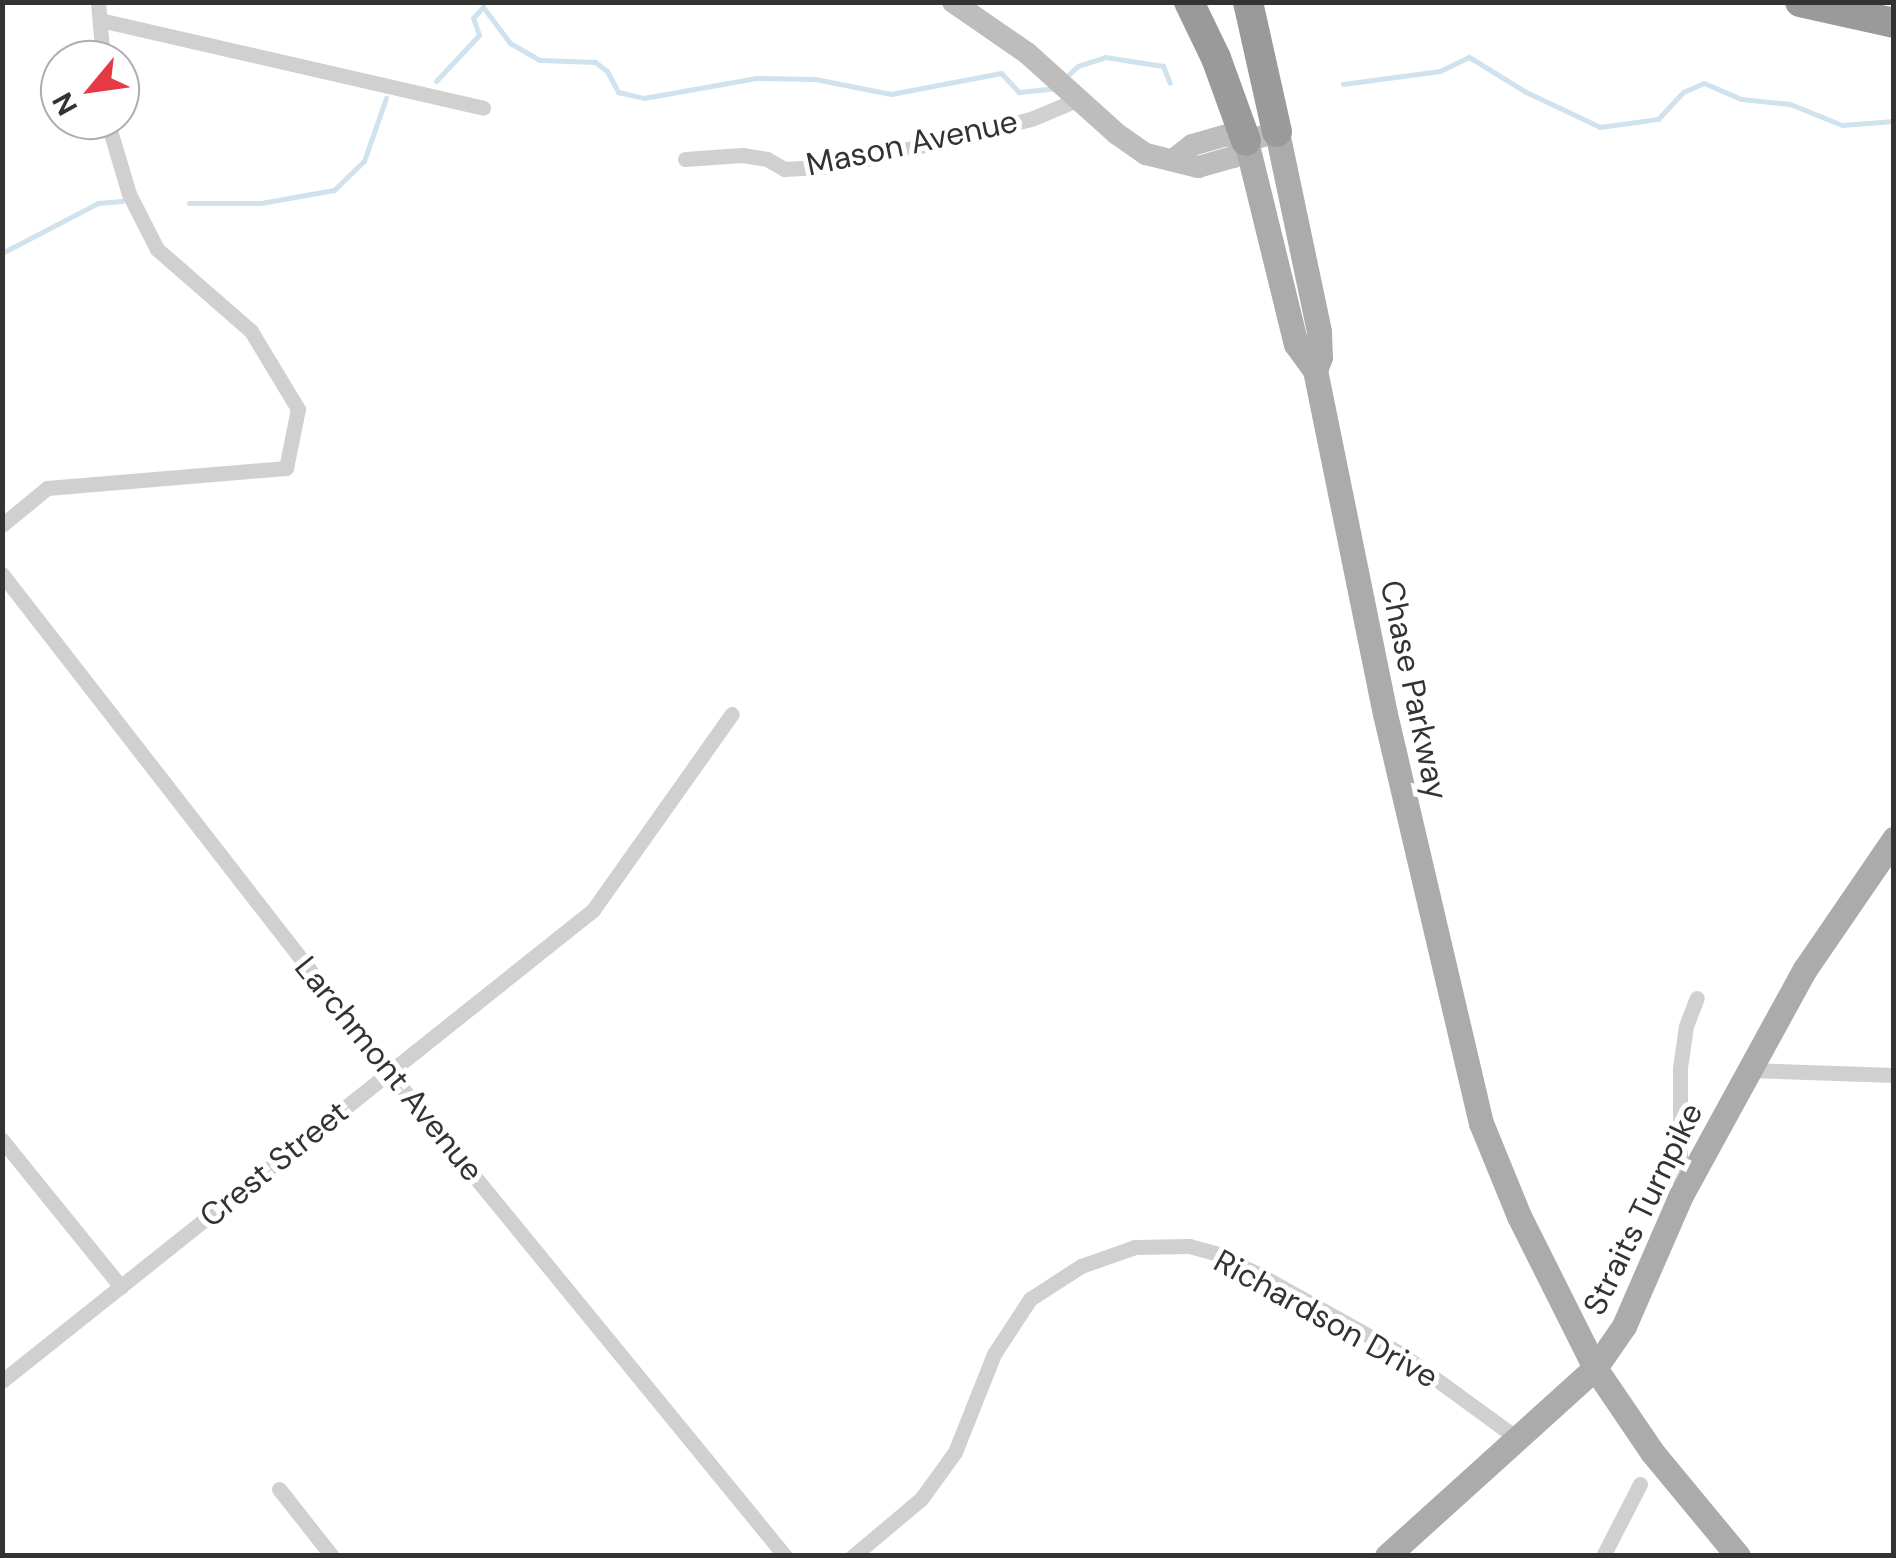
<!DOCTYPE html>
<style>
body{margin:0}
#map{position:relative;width:1896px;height:1558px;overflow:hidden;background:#fff;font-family:"DM Sans",sans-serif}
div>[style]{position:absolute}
.stream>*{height:5px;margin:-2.5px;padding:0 2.5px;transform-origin:2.5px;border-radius:2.5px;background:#cfe2ee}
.street>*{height:15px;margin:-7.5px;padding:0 7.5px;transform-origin:7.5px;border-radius:7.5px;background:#d0d0d0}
.secondary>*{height:22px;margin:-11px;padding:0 11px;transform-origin:11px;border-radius:11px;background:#bdbdbd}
.primary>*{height:25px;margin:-12.5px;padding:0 12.5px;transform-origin:12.5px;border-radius:12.5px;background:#ababab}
.highway>*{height:30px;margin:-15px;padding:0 15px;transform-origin:15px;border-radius:15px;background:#9a9a9a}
span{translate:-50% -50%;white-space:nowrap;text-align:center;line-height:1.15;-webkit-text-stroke:10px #fff;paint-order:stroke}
.street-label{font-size:32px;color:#333}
.frame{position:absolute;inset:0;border:5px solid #333;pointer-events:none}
.north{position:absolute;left:40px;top:40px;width:100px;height:100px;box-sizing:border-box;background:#fff;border:2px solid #adadad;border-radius:50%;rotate:241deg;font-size:28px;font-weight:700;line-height:40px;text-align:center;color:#333}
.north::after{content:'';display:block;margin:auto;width:35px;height:45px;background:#e63946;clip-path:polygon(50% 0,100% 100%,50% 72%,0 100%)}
</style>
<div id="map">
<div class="stream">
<div style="left:1066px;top:77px;width:16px;rotate:-43deg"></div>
<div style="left:1078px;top:66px;width:28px;rotate:-18deg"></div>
<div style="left:1105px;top:57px;width:59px;rotate:8.8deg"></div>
<div style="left:1163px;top:66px;width:18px;rotate:68deg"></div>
<div style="left:436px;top:81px;width:63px;rotate:-46.9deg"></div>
<div style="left:479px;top:35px;width:18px;rotate:-109deg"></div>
<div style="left:473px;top:18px;width:15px;rotate:-48deg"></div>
<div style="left:483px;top:7px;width:45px;rotate:53.1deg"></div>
<div style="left:510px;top:43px;width:34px;rotate:30deg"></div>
<div style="left:540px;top:60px;width:55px;rotate:2.1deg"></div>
<div style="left:595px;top:62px;width:15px;rotate:37deg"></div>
<div style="left:607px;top:71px;width:24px;rotate:62deg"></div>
<div style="left:618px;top:92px;width:27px;rotate:13deg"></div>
<div style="left:644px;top:98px;width:114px;rotate:-10.1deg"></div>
<div style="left:756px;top:78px;width:59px;rotate:1deg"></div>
<div style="left:815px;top:79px;width:77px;rotate:11.2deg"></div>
<div style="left:891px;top:94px;width:112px;rotate:-10.8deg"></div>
<div style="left:1001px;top:73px;width:26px;rotate:47deg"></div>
<div style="left:1019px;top:92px;width:36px;rotate:-6deg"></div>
<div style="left:1343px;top:84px;width:98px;rotate:-7.6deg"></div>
<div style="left:1440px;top:71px;width:32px;rotate:-26deg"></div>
<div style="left:1469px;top:57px;width:67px;rotate:31.6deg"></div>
<div style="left:1526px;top:92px;width:82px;rotate:25.3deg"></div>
<div style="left:1600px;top:127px;width:59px;rotate:-7.9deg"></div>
<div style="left:1658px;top:119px;width:37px;rotate:-47deg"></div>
<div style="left:1683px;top:92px;width:23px;rotate:-23deg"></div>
<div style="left:1704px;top:83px;width:40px;rotate:23.4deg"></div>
<div style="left:1741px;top:99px;width:49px;rotate:5.8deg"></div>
<div style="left:1790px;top:104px;width:56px;rotate:22deg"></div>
<div style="left:1842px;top:125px;width:52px;rotate:-4.4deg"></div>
<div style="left:189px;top:203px;width:72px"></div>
<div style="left:261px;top:203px;width:74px;rotate:-10.1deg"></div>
<div style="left:334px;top:190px;width:42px;rotate:-44deg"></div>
<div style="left:364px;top:161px;width:67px;rotate:-70.8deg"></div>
<div style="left:2px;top:253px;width:108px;rotate:-27.5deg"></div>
<div style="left:98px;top:203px;width:24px;rotate:-5deg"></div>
</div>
<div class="street">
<div style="left:98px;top:2px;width:58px;rotate:85.1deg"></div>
<div style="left:100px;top:20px;width:393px;rotate:12.9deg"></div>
<div style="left:685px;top:159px;width:57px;rotate:-4deg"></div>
<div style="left:742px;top:155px;width:25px;rotate:9deg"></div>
<div style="left:767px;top:159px;width:20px;rotate:30deg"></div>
<div style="left:784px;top:169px;width:54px;rotate:-3.2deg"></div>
<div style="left:838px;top:166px;width:199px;rotate:-13.7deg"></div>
<div style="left:1031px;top:119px;width:52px;rotate:-22.6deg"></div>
<div style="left:2px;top:525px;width:58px;rotate:-39.4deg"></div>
<div style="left:47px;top:488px;width:240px;rotate:-4.8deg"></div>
<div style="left:286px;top:468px;width:60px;rotate:-78.5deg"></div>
<div style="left:298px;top:409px;width:91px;rotate:-121.1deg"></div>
<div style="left:251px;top:331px;width:125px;rotate:-138.9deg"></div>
<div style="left:157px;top:249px;width:62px;rotate:-117deg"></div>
<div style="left:129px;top:194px;width:77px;rotate:-106.6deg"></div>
<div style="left:2px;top:574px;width:631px;rotate:52.15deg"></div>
<div style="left:389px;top:1072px;width:625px;rotate:50.71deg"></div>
<div style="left:1751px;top:1070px;width:143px;rotate:2deg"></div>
<div style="left:2px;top:1140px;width:189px;rotate:51deg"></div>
<div style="left:1680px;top:1192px;width:124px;rotate:-90deg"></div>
<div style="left:1680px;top:1068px;width:42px;rotate:-81.9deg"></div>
<div style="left:1686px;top:1026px;width:30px;rotate:-69deg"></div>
<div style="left:2px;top:1381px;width:756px;rotate:-38.55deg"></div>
<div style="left:593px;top:910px;width:240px;rotate:-54.7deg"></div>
<div style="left:279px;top:1489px;width:85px;rotate:51.7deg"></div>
<div style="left:853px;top:1556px;width:89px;rotate:-40deg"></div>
<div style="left:921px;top:1499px;width:58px;rotate:-54.1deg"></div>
<div style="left:955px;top:1452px;width:105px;rotate:-68.3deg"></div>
<div style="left:994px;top:1354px;width:66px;rotate:-56.8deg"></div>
<div style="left:1030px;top:1299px;width:61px;rotate:-32.9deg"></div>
<div style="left:1081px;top:1266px;width:57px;rotate:-19.4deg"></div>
<div style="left:1135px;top:1247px;width:54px;rotate:-1.1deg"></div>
<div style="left:1189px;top:1246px;width:27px;rotate:15deg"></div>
<div style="left:1215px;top:1253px;width:50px;rotate:26.1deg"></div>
<div style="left:1260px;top:1275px;width:164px;rotate:29.2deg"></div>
<div style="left:1403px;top:1355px;width:141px;rotate:36.1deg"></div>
<div style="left:1603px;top:1556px;width:81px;rotate:-62.8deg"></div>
</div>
<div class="secondary">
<div style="left:953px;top:2px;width:90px;rotate:34.6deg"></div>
<div style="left:1027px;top:53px;width:121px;rotate:42deg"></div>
<div style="left:1117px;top:134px;width:35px;rotate:35deg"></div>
<div style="left:1146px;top:154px;width:54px;rotate:14deg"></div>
<div style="left:1198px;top:167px;width:37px;rotate:-16deg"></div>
<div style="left:1234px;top:157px;width:20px;rotate:-53deg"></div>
<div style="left:1173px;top:160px;width:24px;rotate:-38deg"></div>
<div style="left:1192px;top:145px;width:37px;rotate:-16deg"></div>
<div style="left:1228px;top:135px;width:19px;rotate:18deg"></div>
<div style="left:1246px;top:141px;width:32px;rotate:-16deg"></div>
</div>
<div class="primary">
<div style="left:1277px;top:132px;width:204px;rotate:78.1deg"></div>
<div style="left:1319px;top:332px;width:25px;rotate:88deg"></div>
<div style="left:1320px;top:357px;width:14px;rotate:111deg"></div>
<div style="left:1246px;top:141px;width:209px;rotate:76.2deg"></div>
<div style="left:1296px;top:344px;width:32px;rotate:54deg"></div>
<div style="left:1315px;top:370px;width:351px;rotate:78.5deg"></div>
<div style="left:1385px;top:714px;width:420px;rotate:76.8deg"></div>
<div style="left:1481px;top:1123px;width:100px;rotate:67.8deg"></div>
<div style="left:1519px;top:1216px;width:170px;rotate:63.4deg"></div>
<div style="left:1595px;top:1368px;width:102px;rotate:55.8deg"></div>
<div style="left:1652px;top:1452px;width:135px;rotate:50.4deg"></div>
<div style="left:1387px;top:1556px;width:280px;rotate:-42.1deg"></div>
<div style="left:1595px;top:1368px;width:51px;rotate:-55.4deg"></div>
<div style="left:1624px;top:1326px;width:141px;rotate:-66.5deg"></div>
<div style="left:1680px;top:1197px;width:260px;rotate:-61.3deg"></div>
<div style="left:1805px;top:969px;width:158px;rotate:-55.6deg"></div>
</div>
<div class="highway">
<div style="left:1189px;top:2px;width:62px;rotate:64.3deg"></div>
<div style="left:1216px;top:58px;width:88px;rotate:70.1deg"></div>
<div style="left:1248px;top:2px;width:133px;rotate:77.4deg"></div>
<div style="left:1800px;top:2px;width:96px;rotate:12.6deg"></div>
</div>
<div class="street-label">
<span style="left:912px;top:143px;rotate:-12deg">Mason Avenue</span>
<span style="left:1414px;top:690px;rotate:78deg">Chase Parkway</span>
<span style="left:389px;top:1069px;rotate:51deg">Larchmont Avenue</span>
<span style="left:274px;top:1164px;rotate:-39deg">Crest Street</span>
<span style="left:1643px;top:1209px;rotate:-64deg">Straits Turnpike</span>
<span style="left:1326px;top:1319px;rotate:29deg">Richardson Drive</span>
</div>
<div class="frame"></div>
<div class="north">N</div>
</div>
